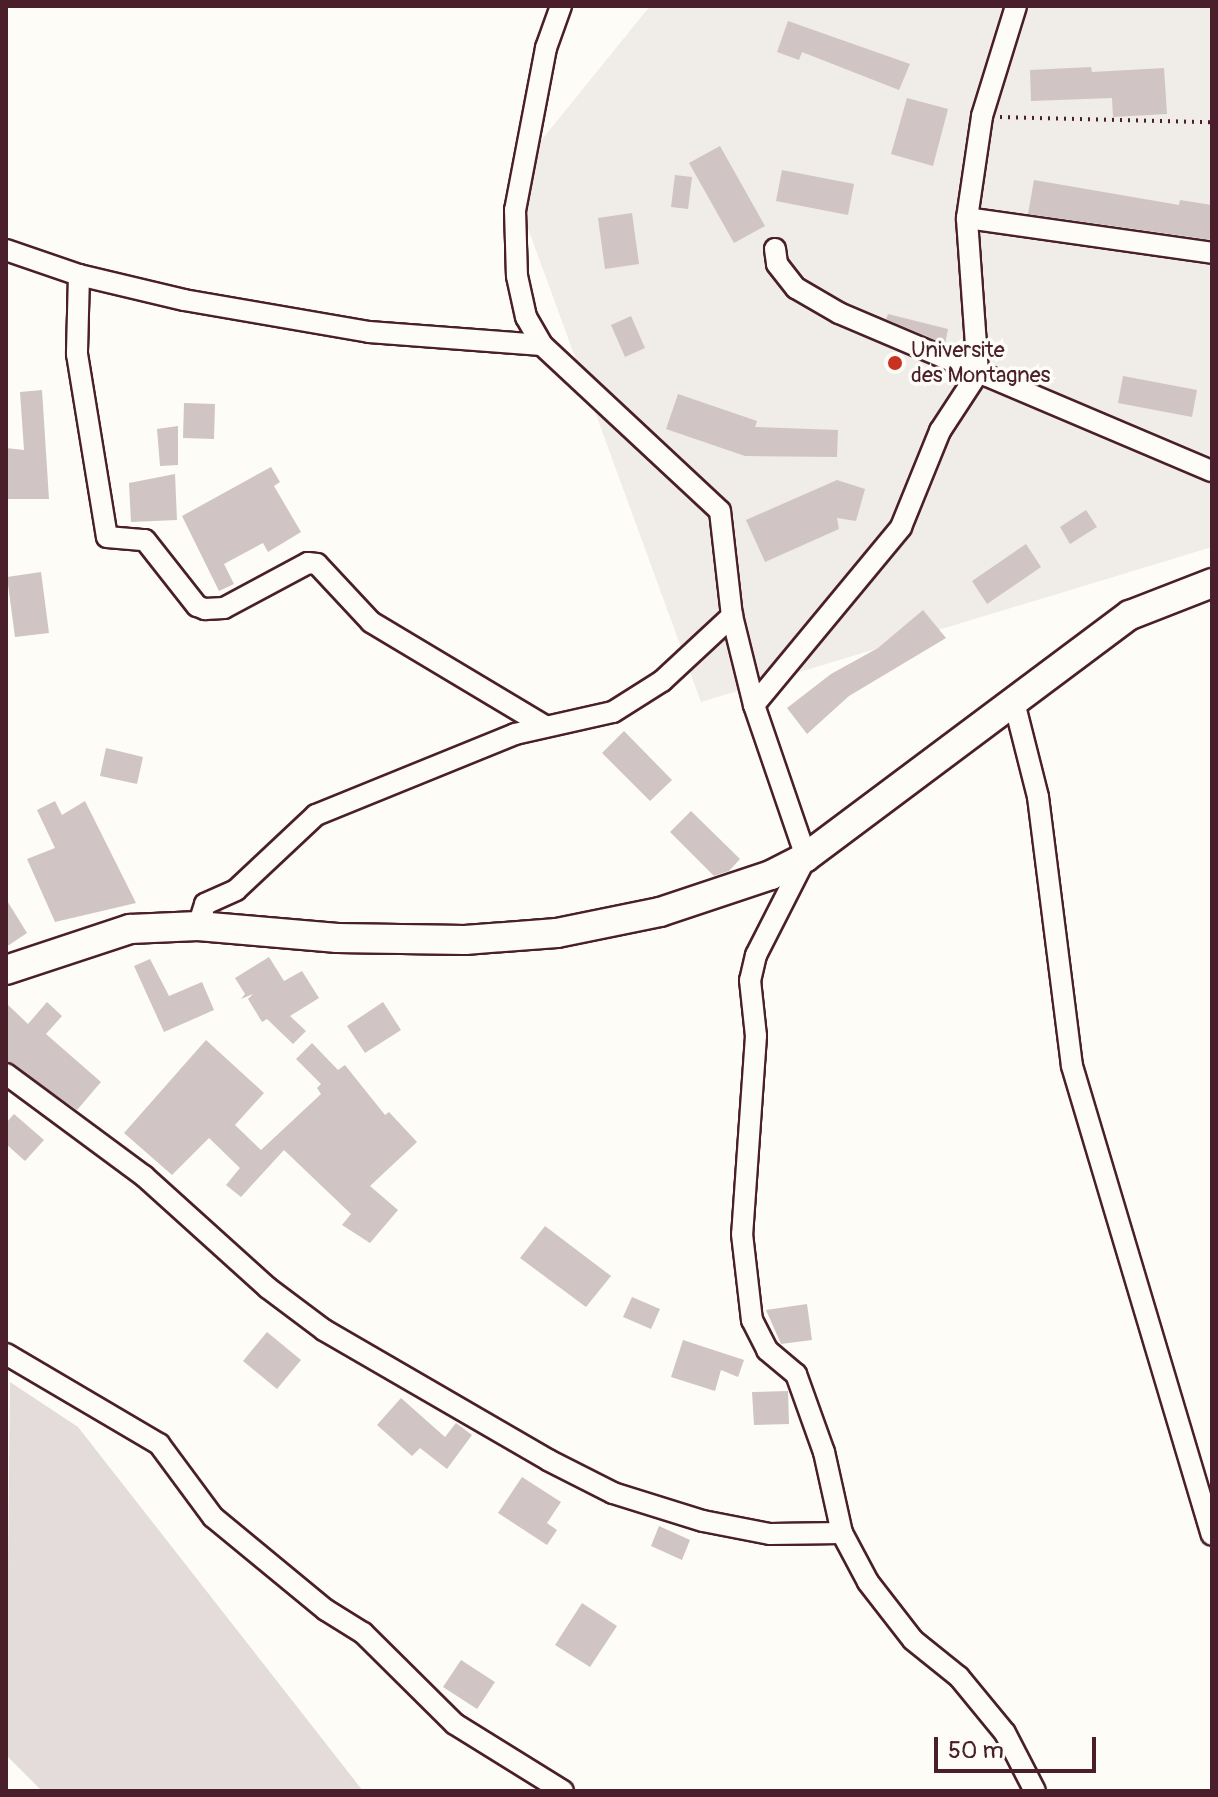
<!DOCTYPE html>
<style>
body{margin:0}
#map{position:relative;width:1218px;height:1797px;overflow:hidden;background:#fdfcf7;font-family:Pangolin,sans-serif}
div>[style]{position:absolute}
.built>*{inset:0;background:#f0ece8}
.green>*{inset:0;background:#e3dcda}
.building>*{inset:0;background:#d0c5c4}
.path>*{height:4px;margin-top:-2px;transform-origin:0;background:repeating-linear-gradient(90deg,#4a1f2b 0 2px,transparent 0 8px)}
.roads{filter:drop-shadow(2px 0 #4a1f2b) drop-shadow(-2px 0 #4a1f2b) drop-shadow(0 2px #4a1f2b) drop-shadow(0 -2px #4a1f2b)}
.street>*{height:20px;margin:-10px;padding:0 10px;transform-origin:10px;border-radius:10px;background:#fdfcf7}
.secondary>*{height:28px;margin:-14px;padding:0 14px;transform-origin:14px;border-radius:14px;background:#fdfcf7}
.dots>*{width:22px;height:22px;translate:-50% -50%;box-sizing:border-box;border:4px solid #fdfcf7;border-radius:50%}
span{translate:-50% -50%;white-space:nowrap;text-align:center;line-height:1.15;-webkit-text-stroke:7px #fdfcf7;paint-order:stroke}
.poi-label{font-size:22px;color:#4a1f2b}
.left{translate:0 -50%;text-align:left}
.frame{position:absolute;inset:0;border:8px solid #4a1f2b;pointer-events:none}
.scale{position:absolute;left:934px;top:1737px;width:162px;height:36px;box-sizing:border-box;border:4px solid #4a1f2b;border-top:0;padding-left:10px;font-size:24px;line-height:28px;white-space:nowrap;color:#4a1f2b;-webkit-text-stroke:6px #fdfcf7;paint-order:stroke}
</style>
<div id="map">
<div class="built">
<div style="clip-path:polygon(650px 6px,1212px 6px,1212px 547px,701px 702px,510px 179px)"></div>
</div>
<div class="green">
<div style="clip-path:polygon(10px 1382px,78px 1427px,363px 1791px,42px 1791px,6px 1755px)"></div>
</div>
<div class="building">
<div style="clip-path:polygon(788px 21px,910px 64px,899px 90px,802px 52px,799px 60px,777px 52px)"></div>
<div style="clip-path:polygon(1091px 67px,1092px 72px,1164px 68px,1167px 114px,1113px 117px,1112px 98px,1031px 101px,1030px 70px)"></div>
<div style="clip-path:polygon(907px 98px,948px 109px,933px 166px,891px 154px)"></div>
<div style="clip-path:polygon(720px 146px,765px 226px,734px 243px,689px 163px)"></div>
<div style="clip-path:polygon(782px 170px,854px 184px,848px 215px,776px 201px)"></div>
<div style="clip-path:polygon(675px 175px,692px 177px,688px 209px,671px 207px)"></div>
<div style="clip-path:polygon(1034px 180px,1179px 205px,1180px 200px,1212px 205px,1212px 240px,1028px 214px)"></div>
<div style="clip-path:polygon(632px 213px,639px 264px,605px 269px,598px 218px)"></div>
<div style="clip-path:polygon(888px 314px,948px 329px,945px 344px,886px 319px)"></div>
<div style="clip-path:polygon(631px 316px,645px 348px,625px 357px,611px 325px)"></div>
<div style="clip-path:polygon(1123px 376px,1197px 390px,1192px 417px,1118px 403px)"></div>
<div style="clip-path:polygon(42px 390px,49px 499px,6px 499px,6px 448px,24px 450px,20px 392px)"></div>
<div style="clip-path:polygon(678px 394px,757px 421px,755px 427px,838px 430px,837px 457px,745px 456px,666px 429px)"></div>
<div style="clip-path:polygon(184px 403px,215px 404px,214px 439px,183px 438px)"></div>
<div style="clip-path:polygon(178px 426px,178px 465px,160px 466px,157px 429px)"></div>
<div style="clip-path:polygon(271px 467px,280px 482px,274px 486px,301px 532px,268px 552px,263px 543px,224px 564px,234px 584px,219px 591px,182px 516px)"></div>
<div style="clip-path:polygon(175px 474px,177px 520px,131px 522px,129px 483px)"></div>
<div style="clip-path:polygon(837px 480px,865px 489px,856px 521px,837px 518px,839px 529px,765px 562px,746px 520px)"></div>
<div style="clip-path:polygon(1086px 510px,1097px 527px,1070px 544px,1060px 527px)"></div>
<div style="clip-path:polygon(1026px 544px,1041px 567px,987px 604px,972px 581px)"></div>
<div style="clip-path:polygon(41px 572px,49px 633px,15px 637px,7px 577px)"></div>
<div style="clip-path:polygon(923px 610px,946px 638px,849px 696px,807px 734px,787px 708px,831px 674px,878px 648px)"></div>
<div style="clip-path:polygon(624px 731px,672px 780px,650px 801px,602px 753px)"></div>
<div style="clip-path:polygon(106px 748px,143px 757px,137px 784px,100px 776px)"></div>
<div style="clip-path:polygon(55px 801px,62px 815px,85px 801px,136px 903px,55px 922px,27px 859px,55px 848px,37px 810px)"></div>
<div style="clip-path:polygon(691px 811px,740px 859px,729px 871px,714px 876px,670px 832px)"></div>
<div style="clip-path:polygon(6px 899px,27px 933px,6px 947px)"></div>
<div style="clip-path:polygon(269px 957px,284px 981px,302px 971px,319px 998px,290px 1016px,306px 1031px,293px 1044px,267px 1019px,262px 1022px,248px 999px,253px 994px,241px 999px,245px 994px,235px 978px)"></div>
<div style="clip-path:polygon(150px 959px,169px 996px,202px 982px,214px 1010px,164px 1032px,134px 966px)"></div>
<div style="clip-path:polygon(47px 1002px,62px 1016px,46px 1034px,101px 1082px,77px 1110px,6px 1060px,6px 1003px,28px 1024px)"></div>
<div style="clip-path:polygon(383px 1002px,401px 1030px,365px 1053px,347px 1026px)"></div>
<div style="clip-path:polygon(206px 1040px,264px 1093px,235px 1125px,261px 1150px,321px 1094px,317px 1088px,321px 1084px,296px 1059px,312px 1043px,338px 1070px,345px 1065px,385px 1115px,389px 1112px,417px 1142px,370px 1186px,398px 1210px,370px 1243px,342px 1225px,351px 1214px,284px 1150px,241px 1197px,226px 1185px,240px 1168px,209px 1138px,172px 1175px,124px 1133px)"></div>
<div style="clip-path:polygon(14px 1114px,44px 1140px,25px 1161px,6px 1144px,6px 1123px)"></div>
<div style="clip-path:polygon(545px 1226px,611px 1276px,586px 1307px,520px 1258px)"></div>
<div style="clip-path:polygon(632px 1297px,660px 1309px,651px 1329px,623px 1317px)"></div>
<div style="clip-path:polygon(807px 1304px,812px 1340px,781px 1344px,766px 1310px)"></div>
<div style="clip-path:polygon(267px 1332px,301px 1360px,277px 1389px,243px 1361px)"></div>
<div style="clip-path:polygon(683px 1340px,744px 1360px,738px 1377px,721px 1370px,715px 1391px,671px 1377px)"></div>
<div style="clip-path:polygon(788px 1391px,789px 1424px,754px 1425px,752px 1392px)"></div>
<div style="clip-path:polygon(401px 1398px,445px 1437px,456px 1423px,472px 1435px,447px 1469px,420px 1448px,412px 1456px,377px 1425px)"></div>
<div style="clip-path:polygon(522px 1477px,561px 1502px,547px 1523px,557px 1530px,547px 1545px,498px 1513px)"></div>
<div style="clip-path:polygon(659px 1526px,690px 1540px,682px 1560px,651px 1546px)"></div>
<div style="clip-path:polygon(582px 1603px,617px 1626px,590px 1667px,555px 1645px)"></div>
<div style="clip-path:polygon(461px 1660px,495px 1682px,477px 1709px,443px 1687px)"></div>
</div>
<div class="path">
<div style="left:1000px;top:117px;width:212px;rotate:1.4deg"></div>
</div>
<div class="roads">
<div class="street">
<div style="left:561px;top:6px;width:45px;rotate:109.7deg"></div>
<div style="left:546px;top:48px;width:165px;rotate:100.8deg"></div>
<div style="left:515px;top:210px;width:66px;rotate:88.3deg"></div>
<div style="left:517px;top:276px;width:42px;rotate:77.6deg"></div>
<div style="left:526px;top:317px;width:32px;rotate:60deg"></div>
<div style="left:542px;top:345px;width:243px;rotate:43deg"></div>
<div style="left:720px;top:511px;width:106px;rotate:83.5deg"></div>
<div style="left:732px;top:616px;width:92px;rotate:76.1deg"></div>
<div style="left:754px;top:705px;width:161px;rotate:71.1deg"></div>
<div style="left:806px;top:857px;width:110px;rotate:117deg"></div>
<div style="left:756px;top:955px;width:26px;rotate:103deg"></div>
<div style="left:750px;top:980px;width:56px;rotate:83.9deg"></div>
<div style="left:756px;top:1036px;width:198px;rotate:94deg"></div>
<div style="left:742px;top:1234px;width:87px;rotate:83.4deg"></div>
<div style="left:752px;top:1320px;width:34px;rotate:63deg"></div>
<div style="left:767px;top:1350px;width:38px;rotate:40deg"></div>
<div style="left:796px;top:1374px;width:83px;rotate:70.3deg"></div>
<div style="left:824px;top:1452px;width:83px;rotate:77.5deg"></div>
<div style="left:842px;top:1533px;width:55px;rotate:62deg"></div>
<div style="left:868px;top:1582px;width:73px;rotate:52.2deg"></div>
<div style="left:913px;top:1640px;width:59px;rotate:38.8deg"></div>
<div style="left:959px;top:1677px;width:72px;rotate:50.6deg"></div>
<div style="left:1005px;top:1733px;width:65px;rotate:62.7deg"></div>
<div style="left:967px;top:218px;width:247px;rotate:8.1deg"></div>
<div style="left:775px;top:249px;width:15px;rotate:82deg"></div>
<div style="left:777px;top:264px;width:31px;rotate:52deg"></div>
<div style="left:796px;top:288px;width:50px;rotate:30.2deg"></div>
<div style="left:839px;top:313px;width:405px;rotate:23deg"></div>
<div style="left:6px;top:250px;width:77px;rotate:18.9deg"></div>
<div style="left:79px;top:275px;width:108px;rotate:13.4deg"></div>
<div style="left:184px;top:300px;width:188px;rotate:9.8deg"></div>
<div style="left:369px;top:332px;width:173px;rotate:4.3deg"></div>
<div style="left:79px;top:275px;width:79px;rotate:91.5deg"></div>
<div style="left:77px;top:354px;width:185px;rotate:80.7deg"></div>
<div style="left:107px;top:537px;width:38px;rotate:5deg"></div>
<div style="left:145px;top:540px;width:84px;rotate:51.8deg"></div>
<div style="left:197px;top:606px;width:9px;rotate:21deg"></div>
<div style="left:205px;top:609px;width:19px;rotate:-3deg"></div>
<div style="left:224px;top:608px;width:95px;rotate:-28.2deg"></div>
<div style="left:308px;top:563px;width:9px;rotate:6deg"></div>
<div style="left:317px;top:564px;width:79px;rotate:47deg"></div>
<div style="left:371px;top:622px;width:203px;rotate:30.9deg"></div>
<div style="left:1013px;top:698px;width:102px;rotate:75.8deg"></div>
<div style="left:1038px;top:797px;width:271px;rotate:82.8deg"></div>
<div style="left:1072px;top:1066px;width:489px;rotate:73.4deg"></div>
<div style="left:754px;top:705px;width:231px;rotate:-50.4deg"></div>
<div style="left:901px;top:527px;width:104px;rotate:-67.9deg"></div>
<div style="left:940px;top:431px;width:69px;rotate:-56.8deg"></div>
<div style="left:978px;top:373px;width:155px;rotate:-94.1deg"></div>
<div style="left:967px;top:218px;width:103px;rotate:-81.6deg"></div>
<div style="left:982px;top:116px;width:115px;rotate:-72.8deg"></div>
<div style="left:198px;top:926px;width:23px;rotate:-72deg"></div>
<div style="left:205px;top:904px;width:34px;rotate:-24deg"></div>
<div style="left:236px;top:890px;width:110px;rotate:-43.2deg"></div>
<div style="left:316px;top:815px;width:215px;rotate:-22.1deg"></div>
<div style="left:515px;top:734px;width:100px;rotate:-12.7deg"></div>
<div style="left:613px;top:712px;width:58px;rotate:-32.3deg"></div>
<div style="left:662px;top:681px;width:96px;rotate:-42.9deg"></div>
<div style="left:6px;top:1074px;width:172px;rotate:36.5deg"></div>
<div style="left:144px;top:1176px;width:167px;rotate:42.1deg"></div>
<div style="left:268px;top:1288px;width:70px;rotate:36.9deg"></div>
<div style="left:324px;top:1330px;width:259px;rotate:30.1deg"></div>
<div style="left:548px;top:1460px;width:73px;rotate:26.9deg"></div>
<div style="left:613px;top:1493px;width:94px;rotate:17.3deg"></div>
<div style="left:703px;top:1521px;width:68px;rotate:11deg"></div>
<div style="left:770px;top:1534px;width:72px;rotate:-0.8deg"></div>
<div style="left:6px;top:1354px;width:178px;rotate:30.5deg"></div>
<div style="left:159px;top:1444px;width:91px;rotate:53.5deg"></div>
<div style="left:213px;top:1517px;width:146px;rotate:39.5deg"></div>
<div style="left:326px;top:1610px;width:44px;rotate:31.9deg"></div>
<div style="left:363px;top:1633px;width:129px;rotate:44.7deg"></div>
<div style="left:455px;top:1724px;width:127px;rotate:31.8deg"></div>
</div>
<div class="secondary">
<div style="left:6px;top:970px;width:131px;rotate:-18.3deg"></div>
<div style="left:130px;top:929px;width:68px;rotate:-2.5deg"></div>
<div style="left:198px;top:926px;width:140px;rotate:4.9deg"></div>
<div style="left:337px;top:938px;width:128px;rotate:0.9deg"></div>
<div style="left:465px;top:940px;width:92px;rotate:-4.4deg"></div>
<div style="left:557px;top:933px;width:105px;rotate:-11.5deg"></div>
<div style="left:660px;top:912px;width:117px;rotate:-18.4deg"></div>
<div style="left:771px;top:875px;width:39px;rotate:-27deg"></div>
<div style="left:806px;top:857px;width:404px;rotate:-36.8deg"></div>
<div style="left:1130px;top:615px;width:88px;rotate:-21.3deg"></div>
</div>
</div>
<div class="dots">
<div style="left:895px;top:363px;background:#c8321e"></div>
</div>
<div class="poi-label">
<span class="left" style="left:911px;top:363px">Universite<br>des Montagnes</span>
</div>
<div class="frame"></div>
<div class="scale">50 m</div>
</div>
